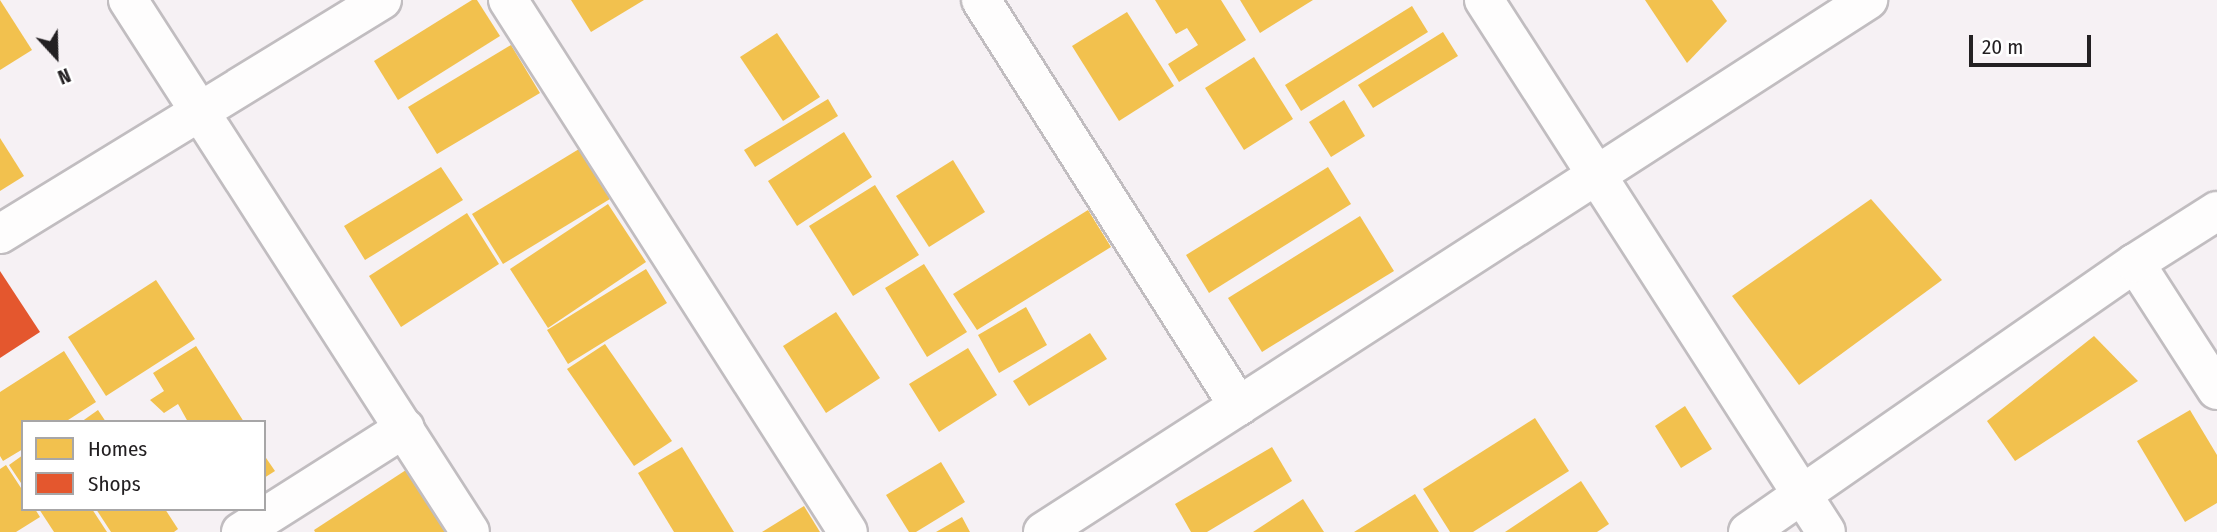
<!DOCTYPE html>
<style>
body{margin:0}
#map{position:relative;width:2217px;height:532px;overflow:hidden;background:#f6f1f4;font-family:"Fira Sans Condensed",sans-serif}
div>[style]{position:absolute}
.homes>*{inset:0;background:#f2c14e}
.shops>*{inset:0;background:#e4572e}
.roads{filter:drop-shadow(2px 0 #c1bdc0) drop-shadow(-2px 0 #c1bdc0) drop-shadow(0 2px #c1bdc0) drop-shadow(0 -2px #c1bdc0)}
.minor>*{height:38px;margin:-19px;padding:0 19px;transform-origin:19px;border-radius:19px;background:#fefdfd}
.tertiary>*{height:38px;margin:-19px;padding:0 19px;transform-origin:19px;border-radius:19px;background:#fefdfd}
span{translate:-50% -50%;white-space:nowrap;text-align:center;line-height:1.15;-webkit-text-stroke:7px #fff;paint-order:stroke}
.legend{position:absolute;left:21px;top:420px;width:245px;height:91px;box-sizing:border-box;background:#fff;border:2px solid #a7a6a7;margin:0;padding:9px 12px;list-style:none;font-size:21px;color:#232022}
.legend li{display:flex;align-items:center;gap:14px;height:35px}
.legend b{width:35px;border:2px solid #a7a6a7}
.north{position:absolute;left:21px;top:21px;width:70px;height:70px;-webkit-text-stroke:5px #fff;paint-order:stroke;rotate:158deg;font-size:19px;font-weight:700;line-height:28px;text-align:center;color:#232022}
.north::after{content:'';display:block;margin:auto;width:24px;height:32px;background:#232022;clip-path:polygon(50% 0,100% 100%,50% 72%,0 100%)}
.scale{position:absolute;left:1969px;top:35px;width:122px;height:32px;box-sizing:border-box;border:4px solid #232022;border-top:0;padding-left:9px;font-size:21px;line-height:24px;white-space:nowrap;color:#232022;-webkit-text-stroke:5px #fff;paint-order:stroke}
</style>
<div id="map">
<div class="homes">
<div style="clip-path:polygon(0 0,32px 50px,0 70px)"></div>
<div style="clip-path:polygon(472px 0,477px 0,500px 36px,398px 100px,374px 61px)"></div>
<div style="clip-path:polygon(571px 0,644px 0,591px 32px)"></div>
<div style="clip-path:polygon(1155px 0,1221px 0,1246px 40px,1179px 82px,1168px 64px,1198px 45px,1187px 28px,1176px 34px)"></div>
<div style="clip-path:polygon(1240px 0,1313px 0,1260px 33px)"></div>
<div style="clip-path:polygon(1645px 0,1712px 0,1727px 21px,1687px 63px)"></div>
<div style="clip-path:polygon(1412px 6px,1428px 32px,1301px 111px,1285px 85px)"></div>
<div style="clip-path:polygon(1127px 12px,1174px 86px,1119px 121px,1072px 46px)"></div>
<div style="clip-path:polygon(1443px 32px,1458px 56px,1373px 108px,1358px 85px)"></div>
<div style="clip-path:polygon(777px 33px,820px 97px,783px 121px,740px 57px)"></div>
<div style="clip-path:polygon(511px 45px,540px 93px,437px 154px,408px 107px)"></div>
<div style="clip-path:polygon(1254px 57px,1293px 119px,1244px 150px,1205px 88px)"></div>
<div style="clip-path:polygon(828px 99px,838px 116px,755px 167px,744px 150px)"></div>
<div style="clip-path:polygon(1344px 100px,1365px 136px,1331px 157px,1309px 122px)"></div>
<div style="clip-path:polygon(844px 132px,872px 177px,797px 226px,768px 181px)"></div>
<div style="clip-path:polygon(0 138px,24px 176px,0 191px)"></div>
<div style="clip-path:polygon(579px 149px,610px 199px,503px 264px,472px 214px)"></div>
<div style="clip-path:polygon(953px 160px,985px 212px,929px 247px,896px 196px)"></div>
<div style="clip-path:polygon(441px 167px,463px 200px,365px 260px,344px 226px)"></div>
<div style="clip-path:polygon(1328px 167px,1351px 204px,1209px 293px,1186px 255px)"></div>
<div style="clip-path:polygon(875px 185px,919px 255px,853px 296px,809px 226px)"></div>
<div style="clip-path:polygon(1871px 199px,1942px 280px,1799px 385px,1732px 296px)"></div>
<div style="clip-path:polygon(608px 204px,646px 262px,548px 328px,510px 269px)"></div>
<div style="clip-path:polygon(1088px 210px,1111px 247px,977px 330px,953px 294px)"></div>
<div style="clip-path:polygon(467px 213px,499px 264px,401px 327px,369px 276px)"></div>
<div style="clip-path:polygon(1360px 216px,1394px 271px,1262px 352px,1228px 298px)"></div>
<div style="clip-path:polygon(924px 264px,967px 332px,927px 357px,885px 288px)"></div>
<div style="clip-path:polygon(646px 269px,667px 303px,568px 364px,547px 330px)"></div>
<div style="clip-path:polygon(156px 280px,195px 339px,106px 396px,68px 337px)"></div>
<div style="clip-path:polygon(1026px 307px,1047px 345px,999px 373px,978px 335px)"></div>
<div style="clip-path:polygon(836px 312px,880px 378px,826px 413px,783px 346px)"></div>
<div style="clip-path:polygon(1090px 333px,1107px 359px,1029px 406px,1013px 381px)"></div>
<div style="clip-path:polygon(2094px 336px,2138px 381px,2015px 461px,1987px 421px)"></div>
<div style="clip-path:polygon(605px 344px,672px 441px,634px 466px,567px 369px)"></div>
<div style="clip-path:polygon(196px 346px,244px 422px,188px 422px,178px 404px,164px 413px,150px 400px,164px 391px,153px 373px)"></div>
<div style="clip-path:polygon(968px 348px,997px 395px,939px 432px,909px 384px)"></div>
<div style="clip-path:polygon(64px 351px,96px 402px,65px 422px,23px 422px,23px 449px,3px 461px,0 456px,0 392px)"></div>
<div style="clip-path:polygon(1685px 406px,1712px 449px,1681px 468px,1655px 426px)"></div>
<div style="clip-path:polygon(98px 410px,106px 422px,81px 422px)"></div>
<div style="clip-path:polygon(2190px 410px,2217px 455px,2217px 503px,2185px 522px,2137px 441px)"></div>
<div style="clip-path:polygon(1535px 418px,1569px 471px,1473px 532px,1450px 532px,1423px 489px)"></div>
<div style="clip-path:polygon(682px 447px,734px 532px,674px 532px,638px 473px)"></div>
<div style="clip-path:polygon(1272px 447px,1292px 481px,1207px 532px,1191px 532px,1175px 504px)"></div>
<div style="clip-path:polygon(23px 455px,23px 486px,9px 465px)"></div>
<div style="clip-path:polygon(264px 455px,275px 471px,264px 478px)"></div>
<div style="clip-path:polygon(941px 462px,965px 502px,916px 532px,909px 532px,886px 495px)"></div>
<div style="clip-path:polygon(6px 465px,23px 491px,23px 509px,35px 509px,40px 517px,16px 532px,0 532px,0 469px)"></div>
<div style="clip-path:polygon(406px 470px,446px 532px,315px 532px,314px 530px)"></div>
<div style="clip-path:polygon(1581px 481px,1609px 524px,1597px 532px,1505px 532px)"></div>
<div style="clip-path:polygon(1415px 494px,1439px 532px,1354px 532px)"></div>
<div style="clip-path:polygon(1303px 499px,1324px 532px,1253px 532px)"></div>
<div style="clip-path:polygon(804px 506px,820px 532px,762px 532px)"></div>
<div style="clip-path:polygon(39px 509px,92px 509px,107px 532px,54px 532px)"></div>
<div style="clip-path:polygon(96px 509px,165px 509px,178px 529px,174px 532px,111px 532px)"></div>
<div style="clip-path:polygon(962px 517px,970px 532px,936px 532px)"></div>
</div>
<div class="shops">
<div style="clip-path:polygon(0 271px,40px 332px,0 358px)"></div>
</div>
<div class="roads">
<div class="minor">
<div style="left:128px;top:0;width:632px;rotate:57.26deg"></div>
<div style="left:508px;top:0;width:631px;rotate:57.42deg"></div>
<div style="left:981px;top:0;width:481px;rotate:57.6deg"></div>
<div style="left:1484px;top:0;width:632px;rotate:57.26deg"></div>
<div style="left:0;top:234px;width:448px;rotate:-31.5deg"></div>
<div style="left:2135px;top:263px;width:151px;rotate:57.2deg"></div>
<div style="left:241px;top:532px;width:194px;rotate:-32.4deg"></div>
<div style="left:1043px;top:532px;width:982px;rotate:-32.82deg"></div>
</div>
<div class="tertiary">
<div style="left:1748px;top:532px;width:471px;rotate:-34.8deg"></div>
<div style="left:2135px;top:263px;width:97px;rotate:-32.4deg"></div>
</div>
</div>
<ul class="legend">
<li><b style="height:19px;background:#f2c14e"></b>Homes</li>
<li><b style="height:19px;background:#e4572e"></b>Shops</li>
</ul>
<div class="north">N</div>
<div class="scale">20 m</div>
</div>
